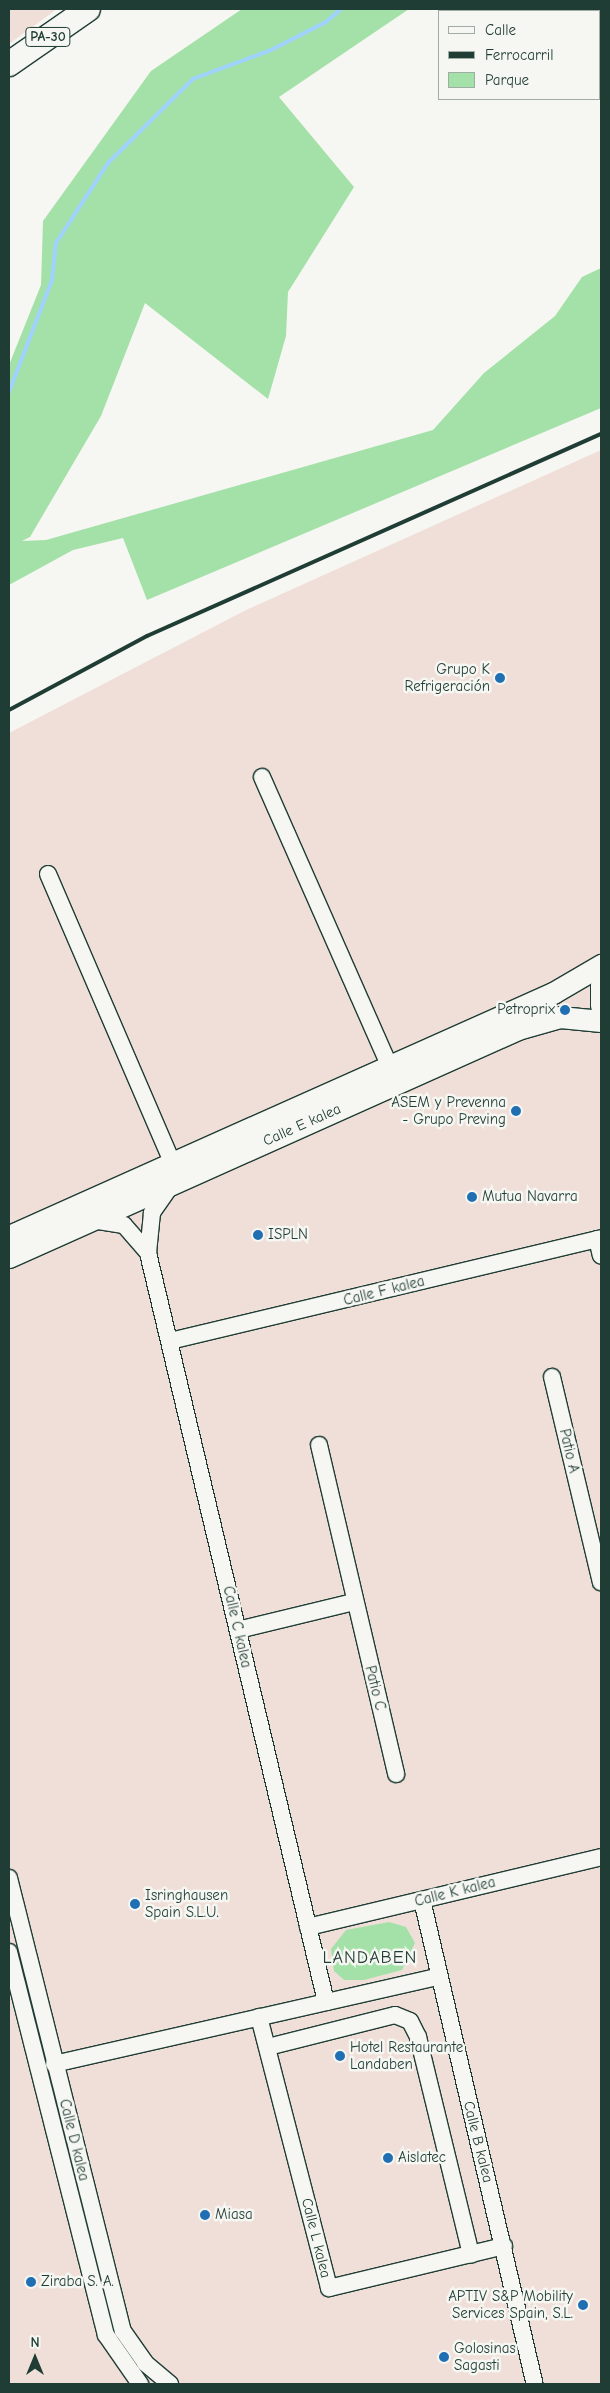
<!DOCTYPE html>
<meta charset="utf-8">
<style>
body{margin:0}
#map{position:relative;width:610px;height:2393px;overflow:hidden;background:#f6f6f2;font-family:"Comic Neue",sans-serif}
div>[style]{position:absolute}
.built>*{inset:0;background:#f0dfd8}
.green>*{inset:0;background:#a4e1a8}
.stream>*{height:4px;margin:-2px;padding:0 2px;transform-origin:2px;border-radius:2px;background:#9fd2fc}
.roads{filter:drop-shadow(1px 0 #1f3d34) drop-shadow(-1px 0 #1f3d34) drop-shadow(0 1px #1f3d34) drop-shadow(0 -1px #1f3d34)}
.minor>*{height:16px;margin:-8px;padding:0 8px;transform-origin:8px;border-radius:8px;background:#f6f6f2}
.major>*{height:21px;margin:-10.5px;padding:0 10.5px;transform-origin:10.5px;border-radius:10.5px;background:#f6f6f2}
.highway>*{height:24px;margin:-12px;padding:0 12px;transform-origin:12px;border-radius:12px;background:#f6f6f2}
.rail>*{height:4px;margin:-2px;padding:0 2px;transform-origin:2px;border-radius:2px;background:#1f3d34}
.dots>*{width:14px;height:14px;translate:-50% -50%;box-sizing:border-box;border:2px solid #f6f6f2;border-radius:50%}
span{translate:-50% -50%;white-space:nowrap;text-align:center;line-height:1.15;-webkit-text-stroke:5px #f6f6f2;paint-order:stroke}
.shield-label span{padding:1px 4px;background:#f6f6f2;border:1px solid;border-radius:4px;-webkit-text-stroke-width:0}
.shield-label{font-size:14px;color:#1f3d34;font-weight:700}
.poi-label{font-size:15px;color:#1f3d34}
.right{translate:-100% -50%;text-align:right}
.left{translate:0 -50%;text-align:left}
.street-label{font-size:15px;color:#1f3d34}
.quarter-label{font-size:18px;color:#1f3d34;letter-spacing:1px}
.frame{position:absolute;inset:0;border:10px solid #1f3d34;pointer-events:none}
.legend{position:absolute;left:438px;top:10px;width:162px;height:90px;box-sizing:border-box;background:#f6f6f2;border:1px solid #a0aca6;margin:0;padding:6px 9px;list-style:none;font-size:15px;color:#1f3d34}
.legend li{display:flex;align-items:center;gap:10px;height:25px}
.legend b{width:25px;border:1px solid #a0aca6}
.north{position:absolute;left:10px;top:2333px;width:50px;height:50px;-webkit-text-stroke:4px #f6f6f2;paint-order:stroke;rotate:0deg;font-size:14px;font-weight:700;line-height:20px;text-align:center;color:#1f3d34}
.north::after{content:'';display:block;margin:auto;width:18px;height:22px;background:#1f3d34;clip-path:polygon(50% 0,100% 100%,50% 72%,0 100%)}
</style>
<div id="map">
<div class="built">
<div style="clip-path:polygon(9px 9px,57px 9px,9px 44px)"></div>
<div style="clip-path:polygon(601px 450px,601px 2384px,9px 2384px,9px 733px,246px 610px)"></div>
</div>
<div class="green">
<div style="clip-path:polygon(242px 9px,409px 9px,279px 97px,354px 187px,288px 292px,286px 336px,268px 399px,145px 303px,101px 416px,30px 537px,22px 541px,46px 540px,433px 430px,484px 373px,555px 316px,582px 277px,601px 268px,601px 408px,147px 600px,123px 538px,73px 550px,9px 585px,9px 365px,41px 285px,43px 221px,151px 71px)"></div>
<div style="clip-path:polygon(389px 1922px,406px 1927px,415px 1943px,402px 1970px,364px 1980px,344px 1980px,334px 1971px,331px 1949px,346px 1930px)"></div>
</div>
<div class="stream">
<div style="left:9px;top:392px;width:120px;rotate:-69deg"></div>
<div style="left:52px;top:280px;width:37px;rotate:-84deg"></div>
<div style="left:56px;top:243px;width:95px;rotate:-57deg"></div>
<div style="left:108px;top:163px;width:120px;rotate:-44.7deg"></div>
<div style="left:193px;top:79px;width:83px;rotate:-20.4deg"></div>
<div style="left:271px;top:50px;width:62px;rotate:-27deg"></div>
<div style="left:326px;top:22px;width:20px;rotate:-41deg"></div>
</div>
<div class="roads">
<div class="minor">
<div style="left:262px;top:777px;width:315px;rotate:66.2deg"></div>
<div style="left:48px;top:874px;width:314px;rotate:66.7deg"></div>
<div style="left:170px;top:1187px;width:32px;rotate:125deg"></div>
<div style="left:152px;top:1213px;width:40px;rotate:95.7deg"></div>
<div style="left:148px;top:1253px;width:770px;rotate:76.63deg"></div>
<div style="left:92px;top:1220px;width:32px;rotate:9deg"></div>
<div style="left:124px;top:1225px;width:37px;rotate:49deg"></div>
<div style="left:597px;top:1239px;width:17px;rotate:77deg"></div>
<div style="left:170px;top:1341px;width:443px;rotate:-13.4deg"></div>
<div style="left:552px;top:1377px;width:211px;rotate:76.6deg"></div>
<div style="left:319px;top:1445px;width:338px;rotate:76.8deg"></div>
<div style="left:238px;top:1630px;width:119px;rotate:-13.6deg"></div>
<div style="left:9px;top:1878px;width:467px;rotate:75.9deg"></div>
<div style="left:123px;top:2331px;width:39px;rotate:55deg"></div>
<div style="left:145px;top:2363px;width:33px;rotate:40deg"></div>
<div style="left:422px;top:1900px;width:497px;rotate:76.9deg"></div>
<div style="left:308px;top:1927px;width:301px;rotate:-13.4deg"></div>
<div style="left:9px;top:1952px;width:395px;rotate:75.8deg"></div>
<div style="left:106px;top:2335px;width:60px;rotate:55.2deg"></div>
<div style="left:259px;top:2017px;width:280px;rotate:75.5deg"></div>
<div style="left:329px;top:2288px;width:180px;rotate:-13.5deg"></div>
<div style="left:268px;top:2047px;width:131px;rotate:-14.1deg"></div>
<div style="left:395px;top:2015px;width:16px;rotate:22deg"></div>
<div style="left:410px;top:2021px;width:18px;rotate:63deg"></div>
<div style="left:418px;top:2037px;width:224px;rotate:76.3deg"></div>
<div style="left:54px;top:2064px;width:393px;rotate:-12.8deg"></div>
</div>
<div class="major">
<div style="left:601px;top:984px;width:22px;rotate:90deg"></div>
<div style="left:9px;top:1236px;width:596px;rotate:-24.07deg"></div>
<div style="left:553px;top:993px;width:56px;rotate:-30.3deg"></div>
<div style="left:9px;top:1257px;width:558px;rotate:-24.13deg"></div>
<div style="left:518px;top:1029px;width:44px;rotate:-15.9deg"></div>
<div style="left:560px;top:1017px;width:41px;rotate:5.6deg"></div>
</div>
<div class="highway">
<div style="left:9px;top:64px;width:96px;rotate:-34.8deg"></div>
</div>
</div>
<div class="rail">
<div style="left:9px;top:710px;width:157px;rotate:-28.2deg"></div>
<div style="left:147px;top:636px;width:497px;rotate:-24deg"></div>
</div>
<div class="dots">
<div style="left:500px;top:678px;background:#1f6fb2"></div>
<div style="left:565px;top:1010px;background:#1f6fb2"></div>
<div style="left:516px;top:1111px;background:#1f6fb2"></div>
<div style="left:472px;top:1197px;background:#1f6fb2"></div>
<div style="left:258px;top:1235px;background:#1f6fb2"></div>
<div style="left:135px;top:1904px;background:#1f6fb2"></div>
<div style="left:340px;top:2056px;background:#1f6fb2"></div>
<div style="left:388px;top:2158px;background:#1f6fb2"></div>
<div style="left:205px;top:2215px;background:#1f6fb2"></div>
<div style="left:31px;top:2282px;background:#1f6fb2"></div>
<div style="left:583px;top:2305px;background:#1f6fb2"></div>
<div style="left:444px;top:2357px;background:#1f6fb2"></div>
</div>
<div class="shield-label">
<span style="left:48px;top:37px">PA-30</span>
</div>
<div class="poi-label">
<span class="right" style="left:490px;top:678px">Grupo K<br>Refrigeración</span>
<span class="right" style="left:555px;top:1010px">Petroprix</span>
<span class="right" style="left:506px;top:1111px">ASEM y Prevenna<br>- Grupo Preving</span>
<span class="left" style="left:482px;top:1197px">Mutua Navarra</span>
<span class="left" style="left:268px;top:1235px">ISPLN</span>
<span class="left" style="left:145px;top:1904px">Isringhausen<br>Spain S.L.U.</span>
<span class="left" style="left:350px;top:2056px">Hotel Restaurante<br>Landaben</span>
<span class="left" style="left:398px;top:2158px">Aislatec</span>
<span class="left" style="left:215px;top:2215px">Miasa</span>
<span class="left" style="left:41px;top:2282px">Ziraba S. A.</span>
<span class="right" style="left:573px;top:2305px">APTIV S&amp;P Mobility<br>Services Spain, S.L.</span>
<span class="left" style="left:454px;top:2357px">Golosinas<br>Sagasti</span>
</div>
<div class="street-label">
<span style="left:302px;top:1125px;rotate:-24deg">Calle E kalea</span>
<span style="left:384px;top:1291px;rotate:-14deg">Calle F kalea</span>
<span style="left:569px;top:1451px;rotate:77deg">Patio A</span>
<span style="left:237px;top:1627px;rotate:77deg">Calle C kalea</span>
<span style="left:375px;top:1688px;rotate:76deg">Patio C</span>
<span style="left:455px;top:1892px;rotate:-14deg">Calle K kalea</span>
<span style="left:74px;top:2140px;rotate:76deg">Calle D kalea</span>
<span style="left:478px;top:2142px;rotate:76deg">Calle B kalea</span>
<span style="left:316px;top:2238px;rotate:76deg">Calle L kalea</span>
</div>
<div class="quarter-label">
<span style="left:370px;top:1958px">LANDABEN</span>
</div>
<div class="frame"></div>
<ul class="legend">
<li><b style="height:6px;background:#f6f6f2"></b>Calle</li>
<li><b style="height:6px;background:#1f3d34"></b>Ferrocarril</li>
<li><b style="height:14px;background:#a4e1a8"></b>Parque</li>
</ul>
<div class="north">N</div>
</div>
